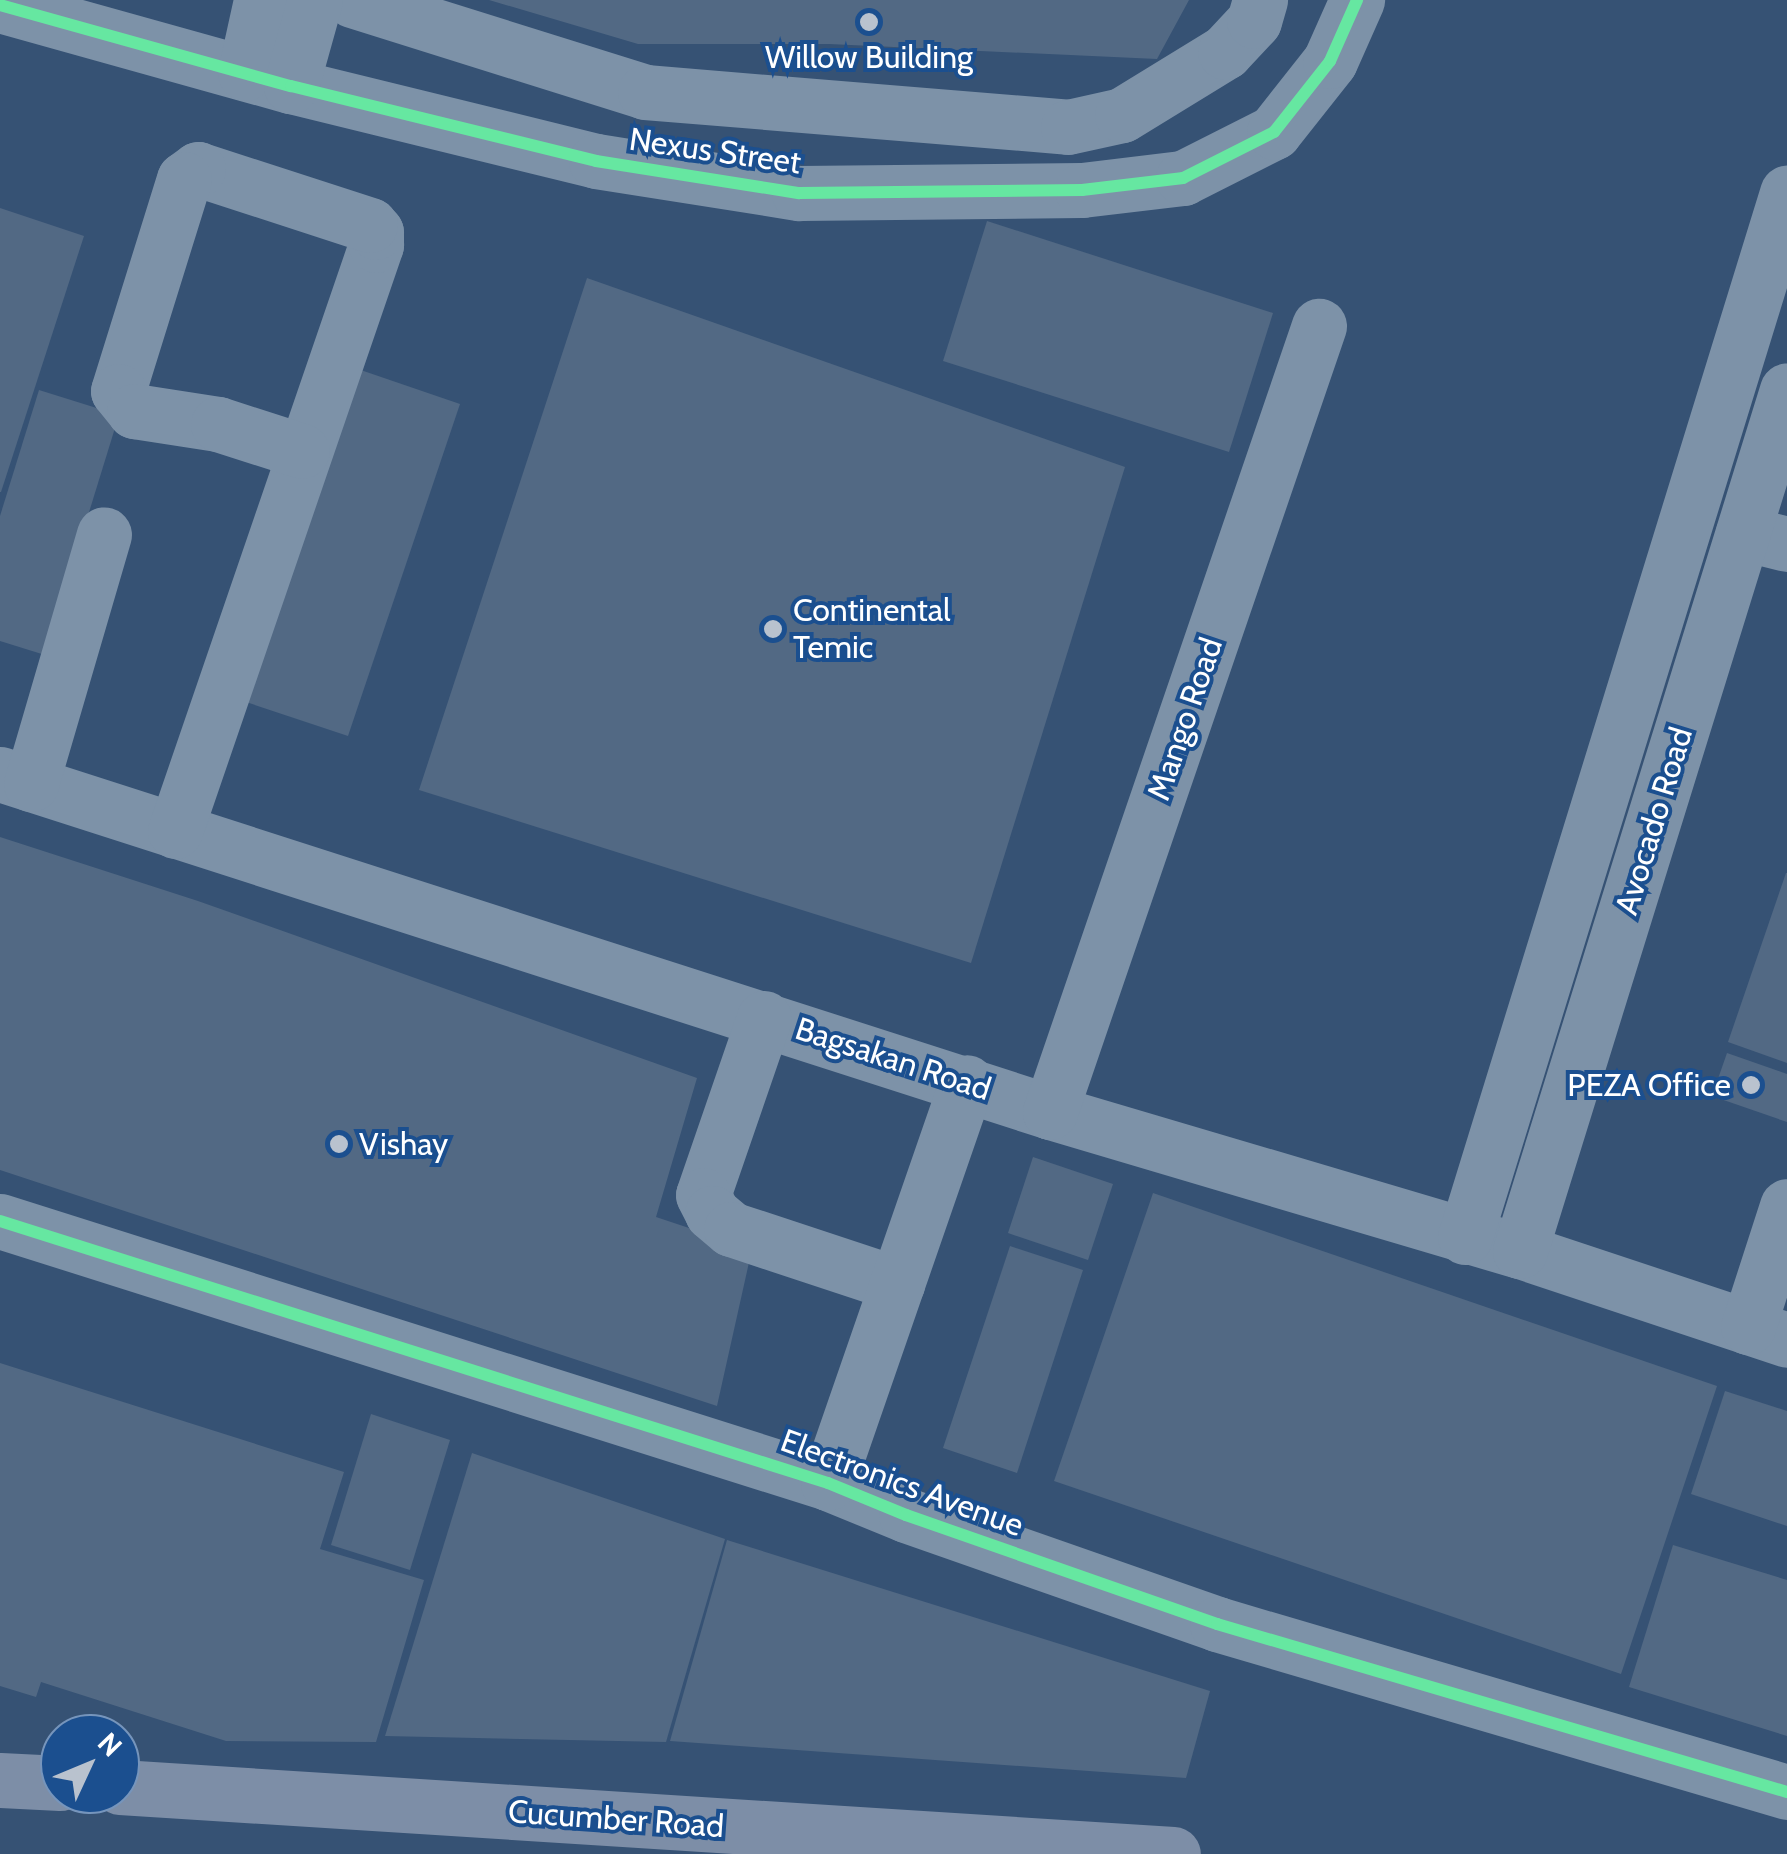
<!DOCTYPE html>
<style>
body{margin:0}
#map{position:relative;width:1787px;height:1854px;overflow:hidden;background:#365274;font-family:Cabin,sans-serif}
div>[style]{position:absolute}
.building>*{inset:0;background:#526984}
.minor>*{height:55px;margin:-27.5px;padding:0 27.5px;transform-origin:27.5px;border-radius:27.5px;background:#7d92a8}
.major>*{height:55px;margin:-27.5px;padding:0 27.5px;transform-origin:27.5px;border-radius:27.5px;background:#7d8ea7}
.cycleway>*{height:12px;margin:-6px;padding:0 6px;transform-origin:6px;border-radius:6px;background:#66e7a1}
.dots>*{width:28px;height:28px;translate:-50% -50%;box-sizing:border-box;border:5px solid #1b4f8f;border-radius:50%}
span{translate:-50% -50%;white-space:nowrap;text-align:center;line-height:1.15;-webkit-text-stroke:8px #1b4f8f;paint-order:stroke}
.poi-label{font-size:32px;color:#fff}
.left{translate:0 -50%;text-align:left}
.right{translate:-100% -50%;text-align:right}
.street-label{font-size:32px;color:#fff}
.north{position:absolute;left:40px;top:1714px;width:100px;height:100px;box-sizing:border-box;background:#1b4f8f;border:2px solid #7695bc;border-radius:50%;rotate:46deg;font-size:28px;font-weight:700;line-height:40px;text-align:center;color:#fff}
.north::after{content:'';display:block;margin:auto;width:35px;height:45px;background:#b9c2ce;clip-path:polygon(50% 0,100% 100%,50% 72%,0 100%)}
</style>
<div id="map">
<div class="building">
<div style="clip-path:polygon(489px 0,1189px 0,1157px 59px,829px 44px,638px 44px)"></div>
<div style="clip-path:polygon(0 208px,84px 236px,1px 492px,0 492px)"></div>
<div style="clip-path:polygon(987px 221px,1273px 313px,1229px 452px,943px 361px)"></div>
<div style="clip-path:polygon(587px 278px,1125px 467px,971px 963px,419px 790px)"></div>
<div style="clip-path:polygon(349px 366px,460px 404px,348px 736px,237px 699px)"></div>
<div style="clip-path:polygon(39px 390px,119px 415px,45px 655px,0 641px,0 516px)"></div>
<div style="clip-path:polygon(0 837px,198px 901px,697px 1078px,656px 1217px,752px 1249px,717px 1406px,0 1170px)"></div>
<div style="clip-path:polygon(1786px 873px,1787px 873px,1787px 1063px,1728px 1042px)"></div>
<div style="clip-path:polygon(1727px 1053px,1787px 1074px,1787px 1122px,1712px 1096px)"></div>
<div style="clip-path:polygon(1033px 1157px,1113px 1184px,1088px 1260px,1008px 1233px)"></div>
<div style="clip-path:polygon(1153px 1193px,1717px 1386px,1621px 1674px,1054px 1481px)"></div>
<div style="clip-path:polygon(1010px 1246px,1083px 1270px,1017px 1473px,943px 1448px)"></div>
<div style="clip-path:polygon(0 1363px,344px 1472px,320px 1549px,424px 1580px,376px 1742px,226px 1741px,41px 1682px,36px 1697px,0 1686px)"></div>
<div style="clip-path:polygon(1725px 1391px,1787px 1411px,1787px 1526px,1691px 1494px)"></div>
<div style="clip-path:polygon(371px 1414px,450px 1440px,410px 1570px,331px 1545px)"></div>
<div style="clip-path:polygon(472px 1453px,725px 1539px,666px 1742px,385px 1736px)"></div>
<div style="clip-path:polygon(727px 1540px,1210px 1691px,1186px 1778px,670px 1741px)"></div>
<div style="clip-path:polygon(1673px 1545px,1787px 1580px,1787px 1736px,1629px 1687px)"></div>
</div>
<div class="minor">
<div style="left:352px;top:0;width:307px;rotate:17.4deg"></div>
<div style="left:645px;top:92px;width:424px;rotate:4.7deg"></div>
<div style="left:1068px;top:127px;width:55px;rotate:-12.5deg"></div>
<div style="left:1122px;top:115px;width:121px;rotate:-31.5deg"></div>
<div style="left:1225px;top:52px;width:42px;rotate:-46.9deg"></div>
<div style="left:1254px;top:21px;width:22px;rotate:-74deg"></div>
<div style="left:0;top:5px;width:302px;rotate:15.6deg"></div>
<div style="left:291px;top:86px;width:314px;rotate:13.8deg"></div>
<div style="left:596px;top:161px;width:206px;rotate:9deg"></div>
<div style="left:799px;top:193px;width:283px;rotate:-0.6deg"></div>
<div style="left:1082px;top:190px;width:102px;rotate:-6.8deg"></div>
<div style="left:1183px;top:178px;width:102px;rotate:-26.8deg"></div>
<div style="left:1274px;top:132px;width:90px;rotate:-51.7deg"></div>
<div style="left:1330px;top:61px;width:67px;rotate:-66.1deg"></div>
<div style="left:245px;top:73px;width:75px;rotate:-77.6deg"></div>
<div style="left:291px;top:86px;width:89px;rotate:-74.4deg"></div>
<div style="left:1743px;top:533px;width:45px;rotate:14deg"></div>
<div style="left:0;top:774px;width:1103px;rotate:17.84deg"></div>
<div style="left:1050px;top:1112px;width:490px;rotate:16.5deg"></div>
<div style="left:1520px;top:1251px;width:281px;rotate:18.4deg"></div>
<div style="left:31px;top:784px;width:260px;rotate:-73.7deg"></div>
<div style="left:175px;top:831px;width:620px;rotate:-71.07deg"></div>
<div style="left:376px;top:245px;width:13px;rotate:-90deg"></div>
<div style="left:376px;top:232px;width:9px;rotate:-131deg"></div>
<div style="left:370px;top:225px;width:181px;rotate:-162deg"></div>
<div style="left:198px;top:169px;width:17px;rotate:144deg"></div>
<div style="left:184px;top:179px;width:222px;rotate:107.3deg"></div>
<div style="left:118px;top:391px;width:26px;rotate:51deg"></div>
<div style="left:134px;top:411px;width:85px;rotate:8.8deg"></div>
<div style="left:218px;top:424px;width:88px;rotate:17.8deg"></div>
<div style="left:764px;top:1018px;width:187px;rotate:109deg"></div>
<div style="left:703px;top:1195px;width:20px;rotate:63deg"></div>
<div style="left:712px;top:1213px;width:25px;rotate:40deg"></div>
<div style="left:731px;top:1229px;width:175px;rotate:18.3deg"></div>
<div style="left:1050px;top:1112px;width:831px;rotate:-71.11deg"></div>
<div style="left:0;top:1221px;width:868px;rotate:17.56deg"></div>
<div style="left:828px;top:1483px;width:84px;rotate:22.3deg"></div>
<div style="left:906px;top:1515px;width:330px;rotate:19.3deg"></div>
<div style="left:1217px;top:1624px;width:594px;rotate:16.42deg"></div>
<div style="left:1465px;top:1237px;width:1093px;rotate:-72.86deg"></div>
<div style="left:1520px;top:1251px;width:901px;rotate:-72.77deg"></div>
<div style="left:1748px;top:1327px;width:127px;rotate:-72.1deg"></div>
<div style="left:828px;top:1483px;width:424px;rotate:-70.9deg"></div>
</div>
<div class="major">
<div style="left:0;top:1780px;width:60px;rotate:2.9deg"></div>
<div style="left:120px;top:1787px;width:1055px;rotate:3.64deg"></div>
</div>
<div class="cycleway">
<div style="left:0;top:5px;width:302px;rotate:15.6deg"></div>
<div style="left:291px;top:86px;width:314px;rotate:13.8deg"></div>
<div style="left:596px;top:161px;width:206px;rotate:9deg"></div>
<div style="left:799px;top:193px;width:283px;rotate:-0.6deg"></div>
<div style="left:1082px;top:190px;width:102px;rotate:-6.8deg"></div>
<div style="left:1183px;top:178px;width:102px;rotate:-26.8deg"></div>
<div style="left:1274px;top:132px;width:90px;rotate:-51.7deg"></div>
<div style="left:1330px;top:61px;width:67px;rotate:-66.1deg"></div>
<div style="left:0;top:1221px;width:868px;rotate:17.56deg"></div>
<div style="left:828px;top:1483px;width:84px;rotate:22.3deg"></div>
<div style="left:906px;top:1515px;width:330px;rotate:19.3deg"></div>
<div style="left:1217px;top:1624px;width:594px;rotate:16.42deg"></div>
</div>
<div class="dots">
<div style="left:869px;top:22px;background:#b9c2ce"></div>
<div style="left:773px;top:629px;background:#b9c2ce"></div>
<div style="left:1751px;top:1085px;background:#b9c2ce"></div>
<div style="left:339px;top:1144px;background:#b9c2ce"></div>
</div>
<div class="poi-label">
<span style="left:869px;top:57px">Willow Building</span>
<span class="left" style="left:793px;top:629px">Continental<br>Temic</span>
<span class="right" style="left:1731px;top:1085px">PEZA Office</span>
<span class="left" style="left:359px;top:1144px">Vishay</span>
</div>
<div class="street-label">
<span style="left:715px;top:151px;rotate:8deg">Nexus Street</span>
<span style="left:1185px;top:719px;rotate:-71deg">Mango Road</span>
<span style="left:1654px;top:821px;rotate:-73deg">Avocado Road</span>
<span style="left:893px;top:1059px;rotate:18deg">Bagsakan Road</span>
<span style="left:902px;top:1483px;rotate:20deg">Electronics Avenue</span>
<span style="left:616px;top:1819px;rotate:4deg">Cucumber Road</span>
</div>
<div class="north">N</div>
</div>
